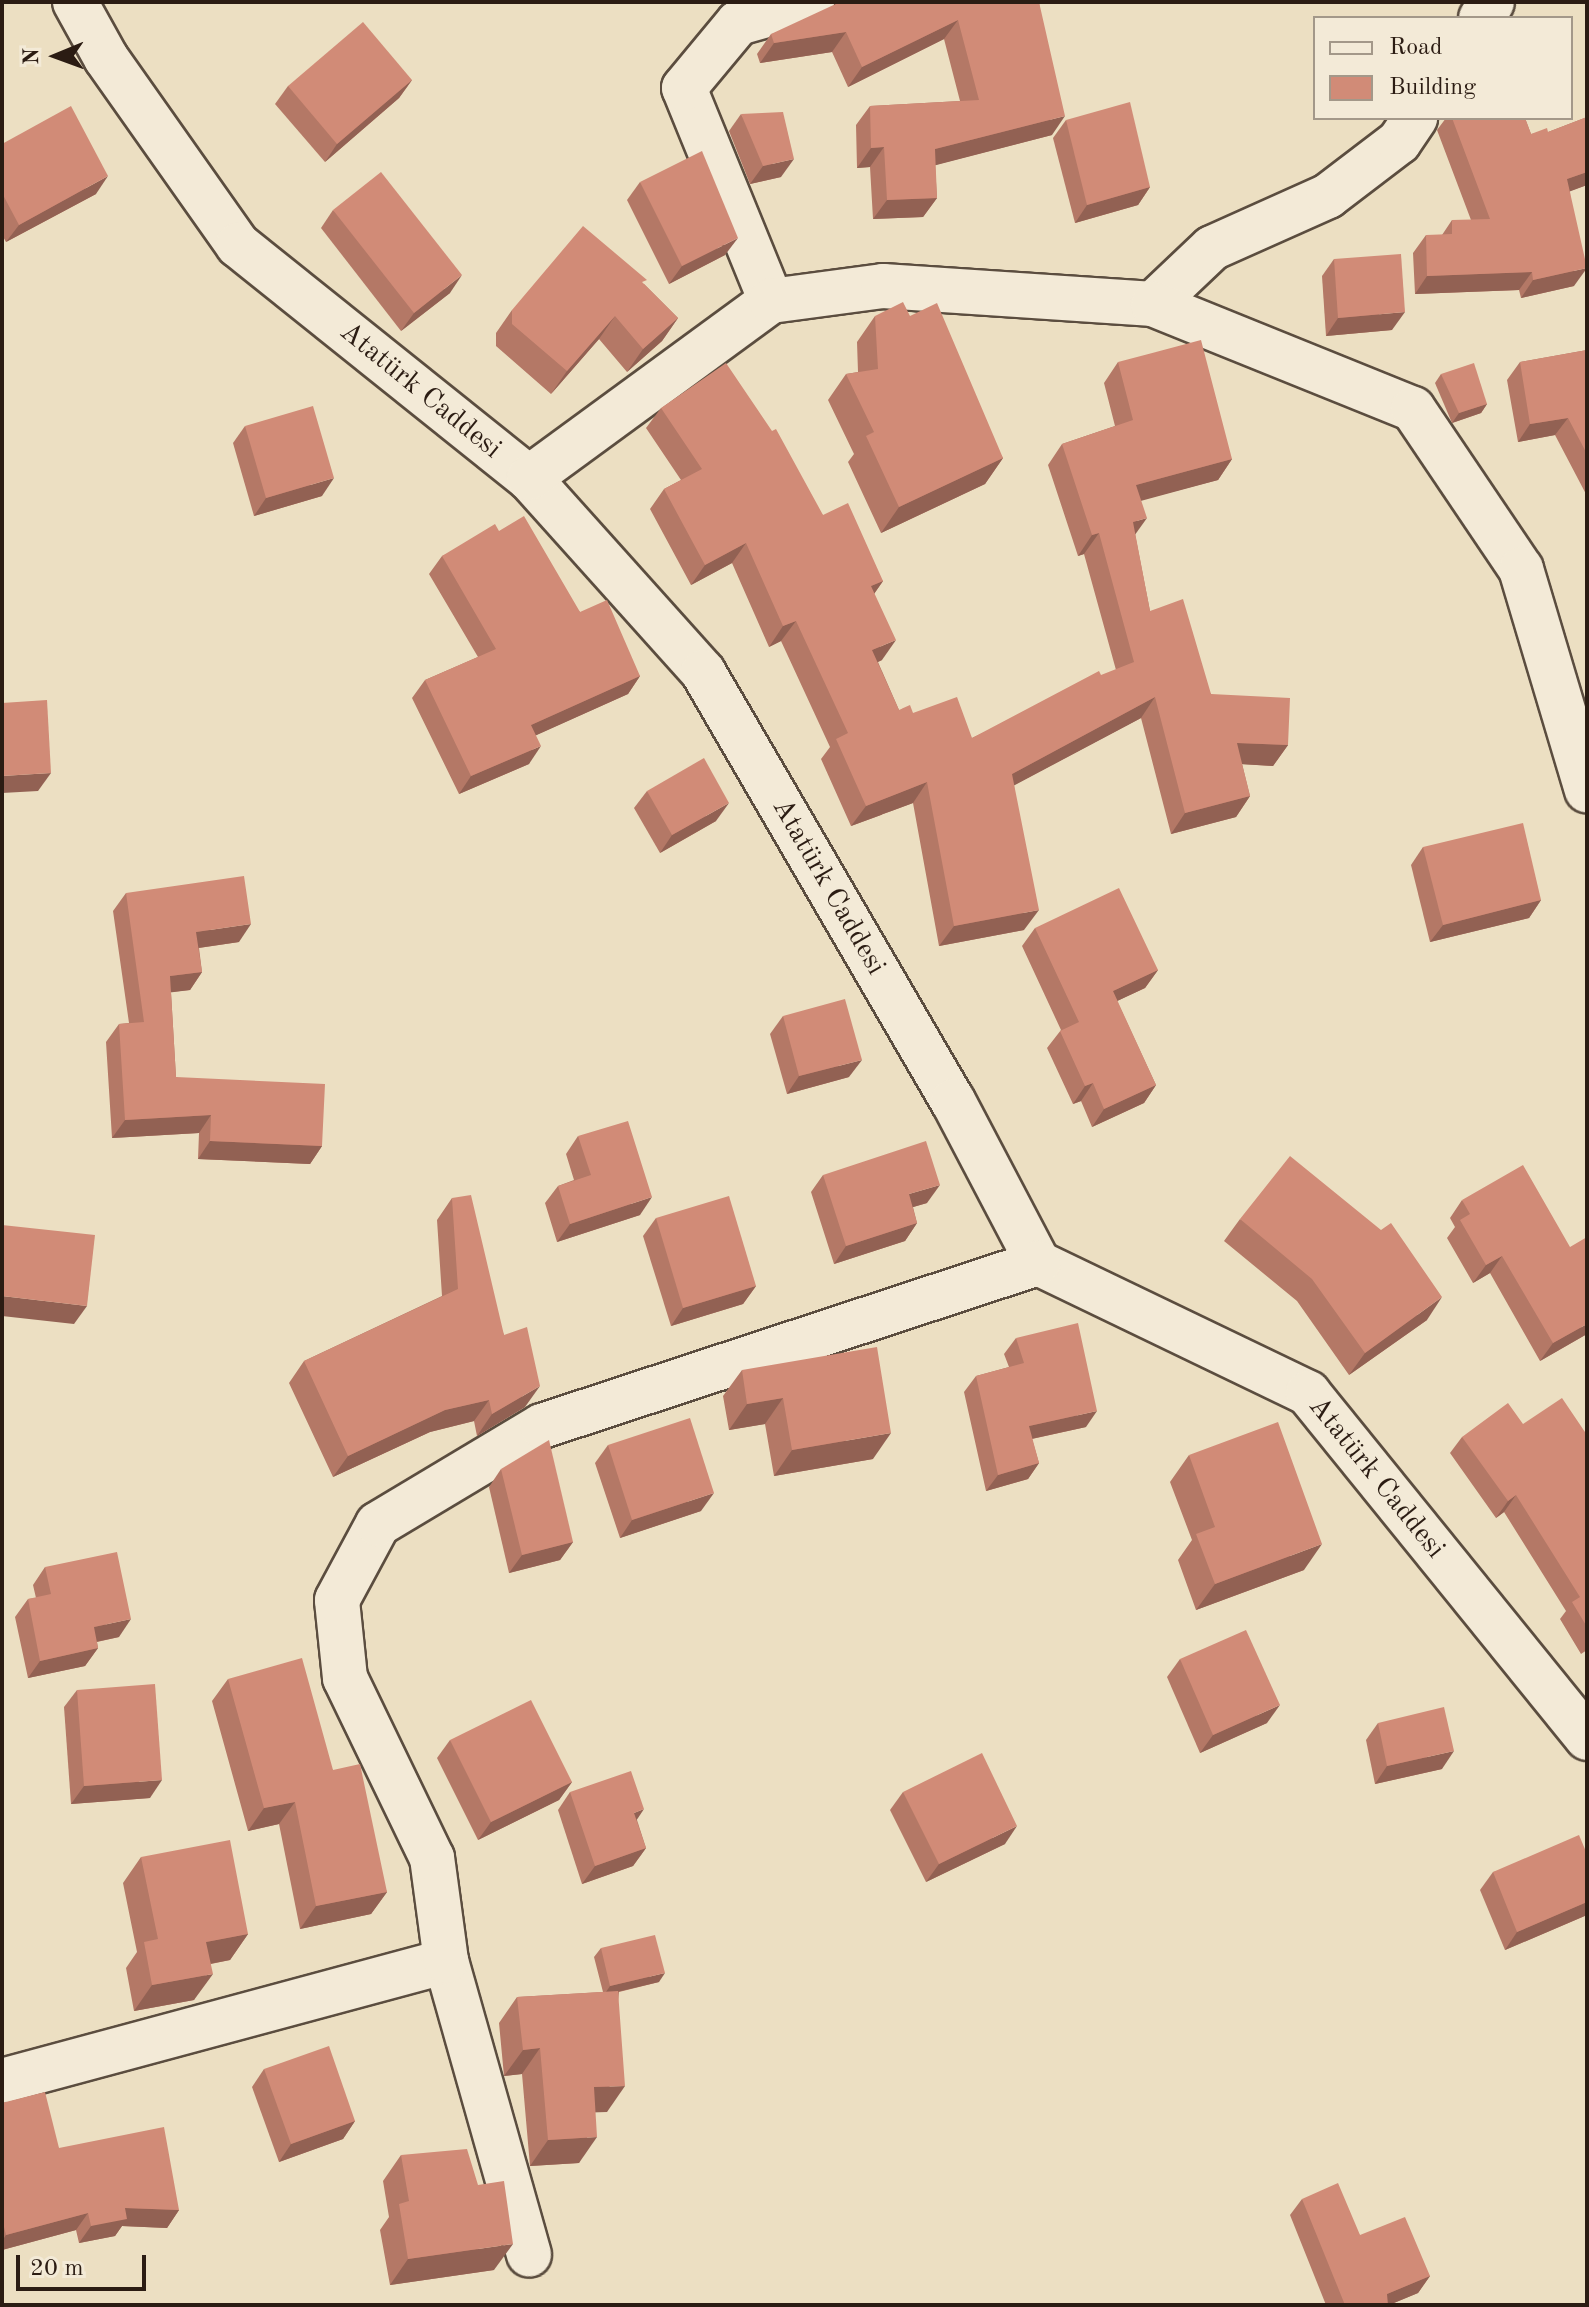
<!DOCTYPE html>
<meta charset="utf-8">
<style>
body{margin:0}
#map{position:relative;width:1589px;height:2307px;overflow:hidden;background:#ecdfc2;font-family:"Old Standard TT",serif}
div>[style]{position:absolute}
.roads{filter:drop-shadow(2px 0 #5b4d3f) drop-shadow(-2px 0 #5b4d3f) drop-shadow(0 2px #5b4d3f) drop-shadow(0 -2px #5b4d3f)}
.street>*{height:44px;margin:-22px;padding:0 22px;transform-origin:22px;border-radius:22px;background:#f3ead7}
.wall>*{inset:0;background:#b47866}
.shaded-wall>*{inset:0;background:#926153}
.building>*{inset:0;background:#d18b77}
span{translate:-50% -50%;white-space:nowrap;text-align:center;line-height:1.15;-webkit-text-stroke:8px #f3ead7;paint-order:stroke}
.street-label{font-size:28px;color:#2b1c13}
.frame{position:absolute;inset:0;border:4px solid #2b1c13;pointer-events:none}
.legend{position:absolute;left:1313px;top:16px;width:260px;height:104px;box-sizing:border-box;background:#f3ead7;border:2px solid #a39889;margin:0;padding:10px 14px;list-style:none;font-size:24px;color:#2b1c13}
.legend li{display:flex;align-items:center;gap:16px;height:40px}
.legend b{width:40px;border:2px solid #a39889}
.north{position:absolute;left:16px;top:16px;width:80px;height:80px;-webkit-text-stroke:6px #f3ead7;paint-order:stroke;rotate:269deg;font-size:22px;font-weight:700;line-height:32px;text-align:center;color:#2b1c13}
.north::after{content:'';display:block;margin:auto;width:28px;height:36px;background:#2b1c13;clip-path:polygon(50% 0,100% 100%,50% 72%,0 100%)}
.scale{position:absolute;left:16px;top:2255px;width:130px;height:36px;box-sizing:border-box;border:4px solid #2b1c13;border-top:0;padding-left:10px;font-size:24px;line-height:28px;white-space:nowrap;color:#2b1c13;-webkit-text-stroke:6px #f3ead7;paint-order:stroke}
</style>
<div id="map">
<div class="roads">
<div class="street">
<div style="left:75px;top:2px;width:64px;rotate:61deg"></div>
<div style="left:106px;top:58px;width:229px;rotate:54.8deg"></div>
<div style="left:238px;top:245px;width:373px;rotate:38.7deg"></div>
<div style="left:529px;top:478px;width:261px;rotate:48.1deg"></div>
<div style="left:703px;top:672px;width:497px;rotate:59.8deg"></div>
<div style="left:953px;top:1101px;width:183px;rotate:62.3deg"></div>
<div style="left:1038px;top:1263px;width:300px;rotate:25.7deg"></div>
<div style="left:1308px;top:1393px;width:444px;rotate:51deg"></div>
<div style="left:1481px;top:18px;width:19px;rotate:-55deg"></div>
<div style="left:771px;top:301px;width:230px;rotate:-112.2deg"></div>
<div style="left:684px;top:88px;width:85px;rotate:-50.3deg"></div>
<div style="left:738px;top:23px;width:77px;rotate:-15.8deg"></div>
<div style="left:1153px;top:304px;width:81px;rotate:-43.5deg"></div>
<div style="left:1212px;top:248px;width:127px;rotate:-24.1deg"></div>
<div style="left:1328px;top:196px;width:89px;rotate:-37.3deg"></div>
<div style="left:1399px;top:142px;width:29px;rotate:-56deg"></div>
<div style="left:529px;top:478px;width:300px;rotate:-36.2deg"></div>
<div style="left:771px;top:301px;width:113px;rotate:-7.6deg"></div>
<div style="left:883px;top:286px;width:271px;rotate:3.8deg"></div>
<div style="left:1153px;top:304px;width:280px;rotate:22deg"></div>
<div style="left:1413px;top:409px;width:193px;rotate:56deg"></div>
<div style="left:1521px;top:569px;width:231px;rotate:73.4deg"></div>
<div style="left:446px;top:1961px;width:305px;rotate:74.2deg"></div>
<div style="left:2px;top:2081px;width:460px;rotate:-15.1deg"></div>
<div style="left:446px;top:1961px;width:104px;rotate:-97.7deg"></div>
<div style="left:432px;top:1858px;width:200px;rotate:-115.8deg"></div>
<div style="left:345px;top:1678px;width:78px;rotate:-95.9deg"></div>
<div style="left:337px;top:1600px;width:86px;rotate:-61.7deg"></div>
<div style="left:378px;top:1524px;width:191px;rotate:-30.9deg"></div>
<div style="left:542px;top:1426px;width:522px;rotate:-18.19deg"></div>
</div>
</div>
<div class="wall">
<div style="clip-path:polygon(1039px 2px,1052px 135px,935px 165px,937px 198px,923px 217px,873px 219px,870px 167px,857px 168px,856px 125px,870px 106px,960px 101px,944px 39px,848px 87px,832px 52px,760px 63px,757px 54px,771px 34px)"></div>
<div style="clip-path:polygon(412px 80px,399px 98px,325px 162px,275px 104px,288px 86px)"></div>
<div style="clip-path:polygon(741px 114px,781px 177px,750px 184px,729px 131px)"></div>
<div style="clip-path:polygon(1587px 117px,1587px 185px,1570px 191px,1574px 286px,1521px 298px,1519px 290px,1415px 294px,1413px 253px,1426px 235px,1442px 235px,1452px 220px,1471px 220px,1437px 130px,1446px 118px,1525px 118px,1531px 134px,1548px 132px)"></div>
<div style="clip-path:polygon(1066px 120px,1150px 187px,1138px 205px,1075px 223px,1053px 138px)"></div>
<div style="clip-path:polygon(2px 144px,96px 194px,6px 242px,2px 235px)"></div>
<div style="clip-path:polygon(640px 182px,725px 255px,669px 284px,627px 200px)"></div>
<div style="clip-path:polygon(333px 210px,450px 293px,401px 331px,321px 228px)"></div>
<div style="clip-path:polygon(1334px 259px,1392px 330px,1326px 336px,1322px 276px)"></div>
<div style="clip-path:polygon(644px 284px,678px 318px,662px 341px,627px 372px,599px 339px,551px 394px,496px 346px,496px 333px,512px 310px)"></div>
<div style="clip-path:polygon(875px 316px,910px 316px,1003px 458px,985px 484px,881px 533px,848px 462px,854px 454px,828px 400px,846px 374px,858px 372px,857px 342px)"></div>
<div style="clip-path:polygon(1587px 350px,1587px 496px,1555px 435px,1518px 442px,1507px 380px,1520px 362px)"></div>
<div style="clip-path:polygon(1118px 362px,1232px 459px,1218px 480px,1141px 500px,1135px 534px,1150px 611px,1211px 694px,1288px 745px,1273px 766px,1242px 764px,1250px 796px,1236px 817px,1171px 834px,1141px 718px,1014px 785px,1024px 930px,939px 946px,913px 803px,851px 826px,821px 759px,830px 747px,781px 641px,769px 647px,732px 563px,691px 585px,650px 509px,664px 489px,681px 480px,646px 428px,661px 408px,823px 515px,883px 581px,874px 594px,882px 660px,878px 662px,899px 710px,913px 713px,972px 738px,1116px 670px,1084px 554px,1078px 556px,1048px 465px,1062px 444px,1115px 426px,1104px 383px)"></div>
<div style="clip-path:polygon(1441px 374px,1487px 404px,1481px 413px,1452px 423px,1435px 383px)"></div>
<div style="clip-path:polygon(245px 426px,322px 496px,254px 516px,233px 443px)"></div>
<div style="clip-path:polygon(499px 531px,580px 612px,640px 676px,628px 694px,536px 735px,529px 764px,459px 794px,412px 698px,425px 680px,478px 657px,429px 574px,442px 556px)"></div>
<div style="clip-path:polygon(647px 791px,716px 821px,660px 853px,634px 808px)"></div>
<div style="clip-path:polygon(1423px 847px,1541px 900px,1529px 918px,1430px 942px,1411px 865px)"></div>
<div style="clip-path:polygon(126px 893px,239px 942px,199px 948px,202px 972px,190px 990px,171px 992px,176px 1077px,322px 1146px,310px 1164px,198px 1159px,199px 1133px,112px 1138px,106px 1042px,119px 1024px,129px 1023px,113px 911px)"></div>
<div style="clip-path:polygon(1035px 928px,1158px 970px,1145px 988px,1117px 1001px,1156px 1085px,1144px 1103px,1092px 1127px,1081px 1101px,1073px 1104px,1047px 1048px,1061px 1030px,1022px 946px)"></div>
<div style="clip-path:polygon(783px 1016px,849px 1077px,787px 1094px,770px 1034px)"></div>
<div style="clip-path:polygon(578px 1136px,640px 1215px,557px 1242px,545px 1203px,558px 1186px,574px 1180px,566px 1154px)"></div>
<div style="clip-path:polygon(823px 1175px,927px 1203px,913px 1207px,917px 1223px,905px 1241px,834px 1264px,811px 1192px)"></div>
<div style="clip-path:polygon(452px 1198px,504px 1335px,525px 1407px,477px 1436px,474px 1421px,430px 1432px,333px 1477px,289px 1383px,304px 1361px,442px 1296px,437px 1220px)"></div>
<div style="clip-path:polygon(1462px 1200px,1587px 1334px,1540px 1361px,1490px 1273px,1473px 1283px,1447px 1238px,1455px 1227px,1450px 1218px)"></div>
<div style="clip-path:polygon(656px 1218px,756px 1286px,743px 1304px,671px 1326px,643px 1236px)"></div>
<div style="clip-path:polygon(1240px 1219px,1427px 1320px,1349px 1375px,1297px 1301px,1224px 1241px)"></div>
<div style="clip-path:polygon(1016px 1338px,1086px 1427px,1032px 1439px,1039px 1463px,1028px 1479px,986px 1491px,964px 1392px,976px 1376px,1009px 1367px,1004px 1354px)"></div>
<div style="clip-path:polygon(742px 1370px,873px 1459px,774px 1476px,765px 1424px,729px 1430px,723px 1396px)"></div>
<div style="clip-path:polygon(1523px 1424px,1587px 1435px,1587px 1650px,1581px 1654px,1560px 1619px,1566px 1611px,1504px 1512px,1496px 1518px,1450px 1453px,1462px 1437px)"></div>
<div style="clip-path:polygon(608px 1445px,701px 1511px,620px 1538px,595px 1463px)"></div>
<div style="clip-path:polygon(1189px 1455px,1304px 1570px,1196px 1610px,1178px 1560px,1192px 1540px,1170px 1482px)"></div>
<div style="clip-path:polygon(501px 1469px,573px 1542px,560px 1560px,509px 1573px,489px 1487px)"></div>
<div style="clip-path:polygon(45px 1567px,119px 1637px,97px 1642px,98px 1648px,85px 1666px,28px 1678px,15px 1617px,28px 1599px,36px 1598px,33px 1585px)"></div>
<div style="clip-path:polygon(1180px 1659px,1267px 1723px,1200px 1753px,1167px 1677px)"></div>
<div style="clip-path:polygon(228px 1679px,333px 1770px,387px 1892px,371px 1914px,300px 1929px,279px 1824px,248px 1831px,212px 1701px)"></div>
<div style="clip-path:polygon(77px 1690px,150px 1798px,71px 1804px,64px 1707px)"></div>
<div style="clip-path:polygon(1378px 1723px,1442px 1769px,1375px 1784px,1366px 1740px)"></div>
<div style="clip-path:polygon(450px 1740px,572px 1782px,559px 1800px,478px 1840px,437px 1758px)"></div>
<div style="clip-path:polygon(570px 1792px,637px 1820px,646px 1848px,633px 1866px,582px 1884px,558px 1810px)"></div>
<div style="clip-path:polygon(903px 1792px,1005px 1844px,926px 1882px,890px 1810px)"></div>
<div style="clip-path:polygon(1587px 1854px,1587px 1915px,1505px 1950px,1480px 1890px,1493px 1872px)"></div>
<div style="clip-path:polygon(141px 1857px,248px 1934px,230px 1960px,211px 1964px,194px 2000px,134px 2011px,126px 1968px,137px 1952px,123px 1883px)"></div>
<div style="clip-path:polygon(601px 1948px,659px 1982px,619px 1992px,607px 2112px,595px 2112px,579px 2163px,530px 2166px,522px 2074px,504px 2076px,499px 2023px,517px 1997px,603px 1992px,594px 1957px)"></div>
<div style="clip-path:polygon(264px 2069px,355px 2121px,343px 2139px,279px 2162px,252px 2087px)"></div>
<div style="clip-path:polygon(2px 2103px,59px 2148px,179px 2210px,167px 2228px,122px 2226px,115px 2236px,79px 2243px,76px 2230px,2px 2250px)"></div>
<div style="clip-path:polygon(401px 2155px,494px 2270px,390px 2285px,380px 2230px,389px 2217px,383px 2181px)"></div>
<div style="clip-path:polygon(1302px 2199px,1360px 2235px,1430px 2276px,1418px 2293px,1389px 2305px,1326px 2305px,1290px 2215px)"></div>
</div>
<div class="shaded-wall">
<div style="clip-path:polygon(958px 20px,944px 39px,848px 87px,862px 67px)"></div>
<div style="clip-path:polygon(846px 32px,832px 52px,760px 63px,774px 43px)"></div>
<div style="clip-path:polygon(412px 80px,399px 98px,325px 162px,337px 144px)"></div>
<div style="clip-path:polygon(1065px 116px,1052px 135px,921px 169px,935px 149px)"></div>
<div style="clip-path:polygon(884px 147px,870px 167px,857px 168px,871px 148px)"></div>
<div style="clip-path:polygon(794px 159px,781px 177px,750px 184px,763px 166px)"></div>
<div style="clip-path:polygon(1587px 172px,1587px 185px,1555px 197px,1567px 179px)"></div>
<div style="clip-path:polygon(108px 176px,96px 194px,6px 242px,19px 225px)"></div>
<div style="clip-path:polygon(1150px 187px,1138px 205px,1075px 223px,1087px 205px)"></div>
<div style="clip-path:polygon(937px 198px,923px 217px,873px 219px,887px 200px)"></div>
<div style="clip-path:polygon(738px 238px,725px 255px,669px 284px,682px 266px)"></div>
<div style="clip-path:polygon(1587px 268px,1574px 286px,1521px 298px,1533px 280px)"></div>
<div style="clip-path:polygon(1532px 272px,1519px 290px,1415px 294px,1427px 276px)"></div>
<div style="clip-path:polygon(462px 275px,450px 293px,401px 331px,414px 313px)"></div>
<div style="clip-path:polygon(1405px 312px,1392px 330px,1326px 336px,1338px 318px)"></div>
<div style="clip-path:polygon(615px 316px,599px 339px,551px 394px,567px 371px)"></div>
<div style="clip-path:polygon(678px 318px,662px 341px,627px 372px,643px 349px)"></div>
<div style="clip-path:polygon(1487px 404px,1481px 413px,1452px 423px,1459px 413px)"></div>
<div style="clip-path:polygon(1568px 418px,1555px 435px,1518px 442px,1530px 424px)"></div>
<div style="clip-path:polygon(1003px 458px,985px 484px,881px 533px,899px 507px)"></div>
<div style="clip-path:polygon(1232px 459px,1218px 480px,1122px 506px,1136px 485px)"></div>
<div style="clip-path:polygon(334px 478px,322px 496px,254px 516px,266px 498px)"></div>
<div style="clip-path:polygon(1147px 518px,1132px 539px,1133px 522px)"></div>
<div style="clip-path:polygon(1099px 533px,1084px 554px,1078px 556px,1092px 535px)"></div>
<div style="clip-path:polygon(746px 543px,732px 563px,691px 585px,705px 565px)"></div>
<div style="clip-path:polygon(883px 581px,869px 601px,871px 586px)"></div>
<div style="clip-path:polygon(796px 621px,781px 641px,769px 647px,783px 626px)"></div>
<div style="clip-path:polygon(896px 640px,882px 660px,858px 671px,872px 650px)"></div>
<div style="clip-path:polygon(640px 676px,628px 694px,519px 743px,531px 725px)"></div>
<div style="clip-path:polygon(1155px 697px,1141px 718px,998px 794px,1012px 774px)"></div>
<div style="clip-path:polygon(1237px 743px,1288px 745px,1273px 766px,1222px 763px)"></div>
<div style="clip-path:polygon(541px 746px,529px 764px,459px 794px,471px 776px)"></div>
<div style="clip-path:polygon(51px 773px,38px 791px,2px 793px,2px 776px)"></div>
<div style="clip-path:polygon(927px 782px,913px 803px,851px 826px,866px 806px)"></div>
<div style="clip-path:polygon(1250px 796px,1236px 817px,1171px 834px,1185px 813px)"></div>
<div style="clip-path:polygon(729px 803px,716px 821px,660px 853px,672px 835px)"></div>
<div style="clip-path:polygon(1541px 900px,1529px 918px,1430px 942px,1443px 925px)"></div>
<div style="clip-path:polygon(1039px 910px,1024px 930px,939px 946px,954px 926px)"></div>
<div style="clip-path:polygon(251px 924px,239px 942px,184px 950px,196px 932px)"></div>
<div style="clip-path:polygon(1158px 970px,1145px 988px,1100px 1009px,1113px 991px)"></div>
<div style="clip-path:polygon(202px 972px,190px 990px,158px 994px,170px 976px)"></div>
<div style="clip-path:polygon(862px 1060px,849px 1077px,787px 1094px,799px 1076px)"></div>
<div style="clip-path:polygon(1093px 1083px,1081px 1101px,1073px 1104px,1085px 1086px)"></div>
<div style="clip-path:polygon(1156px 1085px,1144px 1103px,1092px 1127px,1104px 1109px)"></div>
<div style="clip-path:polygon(211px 1115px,199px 1133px,112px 1138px,125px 1120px)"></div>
<div style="clip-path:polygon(210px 1141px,322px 1146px,310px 1164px,198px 1159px)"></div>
<div style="clip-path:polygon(940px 1185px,927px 1203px,896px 1212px,909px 1194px)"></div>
<div style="clip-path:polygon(652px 1197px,640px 1215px,557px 1242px,570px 1224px)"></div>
<div style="clip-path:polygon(917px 1223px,905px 1241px,834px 1264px,846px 1246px)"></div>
<div style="clip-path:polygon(1502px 1256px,1490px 1273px,1473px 1283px,1486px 1265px)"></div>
<div style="clip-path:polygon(756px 1286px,743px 1304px,671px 1326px,683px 1308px)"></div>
<div style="clip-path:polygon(2px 1296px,87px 1306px,74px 1324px,2px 1316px)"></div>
<div style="clip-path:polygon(1442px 1297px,1427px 1320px,1349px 1375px,1365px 1353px)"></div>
<div style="clip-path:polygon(1587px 1324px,1587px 1334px,1540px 1361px,1553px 1343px)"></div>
<div style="clip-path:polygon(540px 1386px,525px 1407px,477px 1436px,492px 1414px)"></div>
<div style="clip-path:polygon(783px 1398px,765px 1424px,729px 1430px,747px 1404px)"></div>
<div style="clip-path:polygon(489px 1400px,474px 1421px,430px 1432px,333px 1477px,348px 1456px,445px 1410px)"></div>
<div style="clip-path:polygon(1097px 1411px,1086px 1427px,1017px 1442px,1029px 1426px)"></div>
<div style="clip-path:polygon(891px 1433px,873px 1459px,774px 1476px,792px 1450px)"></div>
<div style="clip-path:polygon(1039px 1463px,1028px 1479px,986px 1491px,998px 1475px)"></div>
<div style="clip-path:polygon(714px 1493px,701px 1511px,620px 1538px,632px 1520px)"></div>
<div style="clip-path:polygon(1516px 1495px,1504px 1512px,1496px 1518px,1508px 1501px)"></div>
<div style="clip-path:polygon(573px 1542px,560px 1560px,509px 1573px,522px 1555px)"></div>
<div style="clip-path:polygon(1322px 1544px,1304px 1570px,1196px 1610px,1215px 1584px)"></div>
<div style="clip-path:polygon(131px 1619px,119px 1637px,81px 1645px,94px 1627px)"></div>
<div style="clip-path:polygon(98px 1648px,85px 1666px,28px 1678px,40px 1661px)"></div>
<div style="clip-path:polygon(1280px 1705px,1267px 1723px,1200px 1753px,1213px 1735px)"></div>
<div style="clip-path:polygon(1454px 1751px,1442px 1769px,1375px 1784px,1387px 1766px)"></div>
<div style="clip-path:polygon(162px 1780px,150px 1798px,71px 1804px,84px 1786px)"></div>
<div style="clip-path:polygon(572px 1782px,559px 1800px,478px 1840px,491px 1822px)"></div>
<div style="clip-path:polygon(295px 1802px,279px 1824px,248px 1831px,264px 1808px)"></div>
<div style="clip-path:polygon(644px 1809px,632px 1827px,634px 1813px)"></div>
<div style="clip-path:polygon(1017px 1826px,1005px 1844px,926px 1882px,939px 1864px)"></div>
<div style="clip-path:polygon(646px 1848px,633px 1866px,582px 1884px,595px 1866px)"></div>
<div style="clip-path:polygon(387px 1892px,371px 1914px,300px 1929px,316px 1906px)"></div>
<div style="clip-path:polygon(1587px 1902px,1587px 1915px,1505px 1950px,1517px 1932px)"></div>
<div style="clip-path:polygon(248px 1934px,230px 1960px,188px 1968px,206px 1942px)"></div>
<div style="clip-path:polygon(665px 1973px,659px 1982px,604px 1995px,610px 1986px)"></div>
<div style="clip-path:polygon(213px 1974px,194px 2000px,134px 2011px,152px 1985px)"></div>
<div style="clip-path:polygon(540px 2048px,522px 2074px,504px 2076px,523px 2050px)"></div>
<div style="clip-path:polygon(625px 2086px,607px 2112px,575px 2113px,594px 2087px)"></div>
<div style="clip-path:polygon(355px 2121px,343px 2139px,279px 2162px,291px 2144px)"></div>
<div style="clip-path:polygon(597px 2137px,579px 2163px,530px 2166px,548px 2140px)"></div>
<div style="clip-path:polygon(125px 2208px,179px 2210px,167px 2228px,122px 2226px,115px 2236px,79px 2243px,91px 2226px)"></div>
<div style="clip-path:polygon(88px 2213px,76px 2230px,2px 2250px,2px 2241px,6px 2235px)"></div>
<div style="clip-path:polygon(513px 2244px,494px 2270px,390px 2285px,408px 2259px)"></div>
<div style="clip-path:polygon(1430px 2276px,1418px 2293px,1389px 2305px,1379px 2305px,1387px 2294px)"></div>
</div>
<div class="building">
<div style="clip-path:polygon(840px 2px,1039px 2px,1065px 116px,935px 149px,937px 198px,887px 200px,884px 147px,871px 148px,870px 106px,979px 100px,958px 20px,862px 67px,846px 32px,774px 43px,771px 34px)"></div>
<div style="clip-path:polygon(363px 22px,412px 80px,337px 144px,288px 86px)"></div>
<div style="clip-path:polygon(1130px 102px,1150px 187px,1087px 205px,1066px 120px)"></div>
<div style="clip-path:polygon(71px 106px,108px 176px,19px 225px,2px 193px,2px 144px)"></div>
<div style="clip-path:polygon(783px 112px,794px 159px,763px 166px,741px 114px)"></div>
<div style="clip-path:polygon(1587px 117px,1587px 172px,1567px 179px,1587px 268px,1533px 280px,1532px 272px,1427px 276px,1426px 235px,1452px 234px,1452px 220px,1490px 219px,1452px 118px,1525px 118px,1531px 134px,1547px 128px,1548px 132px)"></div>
<div style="clip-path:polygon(702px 151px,738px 238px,682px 266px,640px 182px)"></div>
<div style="clip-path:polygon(381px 172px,462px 275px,414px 313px,333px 210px)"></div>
<div style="clip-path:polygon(583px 226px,647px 280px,642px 282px,678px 318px,643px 349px,615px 316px,567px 371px,512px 324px,512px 310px)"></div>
<div style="clip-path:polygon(1401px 254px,1405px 312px,1338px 318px,1334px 259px)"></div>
<div style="clip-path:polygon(903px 302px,910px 316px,937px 303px,1003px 458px,899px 507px,866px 436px,874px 432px,846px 374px,878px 369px,875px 316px)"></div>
<div style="clip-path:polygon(1201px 340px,1232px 459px,1136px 485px,1147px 518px,1133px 522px,1150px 611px,1183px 599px,1211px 694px,1290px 698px,1288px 745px,1237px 743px,1250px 796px,1185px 813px,1155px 697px,1012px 774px,1039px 910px,954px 926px,927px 782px,866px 806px,836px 739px,848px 733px,796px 621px,783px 626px,746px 543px,705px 565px,664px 489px,702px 469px,661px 408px,726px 363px,772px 431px,776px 429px,823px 515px,848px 503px,883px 581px,871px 586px,896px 640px,872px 650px,899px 710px,910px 705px,913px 713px,957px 697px,972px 738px,1099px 671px,1101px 675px,1134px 662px,1099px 533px,1092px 535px,1062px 444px,1133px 420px,1118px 362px)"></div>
<div style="clip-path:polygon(1587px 350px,1587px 454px,1568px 418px,1530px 424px,1520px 362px)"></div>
<div style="clip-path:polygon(1474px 363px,1487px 404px,1459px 413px,1441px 374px)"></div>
<div style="clip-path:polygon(313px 406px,334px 478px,266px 498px,245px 426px)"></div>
<div style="clip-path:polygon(524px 516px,580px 612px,607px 600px,640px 676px,531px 725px,541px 746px,471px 776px,425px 680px,496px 649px,442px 556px,495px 524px,499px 531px)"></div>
<div style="clip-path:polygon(47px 700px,51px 773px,2px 776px,2px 703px)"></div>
<div style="clip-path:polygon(704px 758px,729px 803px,672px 835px,647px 791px)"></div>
<div style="clip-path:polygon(1523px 823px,1541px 900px,1443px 925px,1423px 847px)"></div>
<div style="clip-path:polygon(244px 876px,251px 924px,196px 932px,202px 972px,170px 976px,176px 1077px,325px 1084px,322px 1146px,210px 1141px,211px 1115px,125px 1120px,119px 1024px,144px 1022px,126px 893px)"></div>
<div style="clip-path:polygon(1119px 888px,1158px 970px,1113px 991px,1156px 1085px,1104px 1109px,1093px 1083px,1085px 1086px,1060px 1031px,1079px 1022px,1035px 928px)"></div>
<div style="clip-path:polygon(845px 999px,862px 1060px,799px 1076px,783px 1016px)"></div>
<div style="clip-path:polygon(628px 1121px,652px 1197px,570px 1224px,558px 1186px,591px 1175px,578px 1136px)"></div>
<div style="clip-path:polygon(926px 1141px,940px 1185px,909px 1194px,917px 1223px,846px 1246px,823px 1175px)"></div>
<div style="clip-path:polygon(1290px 1156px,1381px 1230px,1391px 1223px,1442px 1297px,1365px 1353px,1312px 1279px,1240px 1219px)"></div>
<div style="clip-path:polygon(1523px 1165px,1570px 1247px,1587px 1237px,1587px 1324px,1553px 1343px,1502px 1256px,1486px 1265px,1460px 1220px,1470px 1214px,1462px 1200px)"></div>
<div style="clip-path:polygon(471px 1195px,504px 1335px,527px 1327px,540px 1386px,492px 1414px,489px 1400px,445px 1410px,348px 1456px,304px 1361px,458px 1289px,452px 1198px)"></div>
<div style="clip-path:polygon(729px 1196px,756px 1286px,683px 1308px,656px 1218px)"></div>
<div style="clip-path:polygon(2px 1225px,95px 1235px,87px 1306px,2px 1296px)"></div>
<div style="clip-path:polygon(1078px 1323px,1097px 1411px,1029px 1426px,1039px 1463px,998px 1475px,976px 1376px,1024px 1363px,1016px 1338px)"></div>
<div style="clip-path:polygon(877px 1347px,891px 1433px,792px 1450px,783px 1398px,747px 1404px,742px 1370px)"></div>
<div style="clip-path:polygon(1562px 1398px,1587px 1435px,1587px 1627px,1572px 1602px,1580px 1597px,1516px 1495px,1508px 1501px,1462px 1437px,1508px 1403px,1523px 1424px)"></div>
<div style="clip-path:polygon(690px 1418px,714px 1493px,632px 1520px,608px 1445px)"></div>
<div style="clip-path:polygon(1278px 1422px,1322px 1544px,1215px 1584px,1196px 1534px,1215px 1527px,1189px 1455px)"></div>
<div style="clip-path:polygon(549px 1440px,573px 1542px,522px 1555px,501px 1469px)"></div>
<div style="clip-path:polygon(117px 1552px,131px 1619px,94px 1627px,98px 1648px,40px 1661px,28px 1599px,51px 1594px,45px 1567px)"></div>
<div style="clip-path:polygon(1246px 1630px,1280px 1705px,1213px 1735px,1180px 1659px)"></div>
<div style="clip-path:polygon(302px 1658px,333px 1770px,360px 1764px,387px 1892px,316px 1906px,295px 1802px,264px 1808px,228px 1679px)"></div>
<div style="clip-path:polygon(155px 1684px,162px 1780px,84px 1786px,77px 1690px)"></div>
<div style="clip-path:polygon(531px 1700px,572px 1782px,491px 1822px,450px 1740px)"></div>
<div style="clip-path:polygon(1444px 1707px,1454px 1751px,1387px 1766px,1378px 1723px)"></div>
<div style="clip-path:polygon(982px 1753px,1017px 1826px,939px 1864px,903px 1792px)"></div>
<div style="clip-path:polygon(631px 1771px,644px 1809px,634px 1813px,646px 1848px,595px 1866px,570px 1792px)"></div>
<div style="clip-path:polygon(1579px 1835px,1587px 1854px,1587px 1902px,1517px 1932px,1493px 1872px)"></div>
<div style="clip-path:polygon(230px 1840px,248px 1934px,206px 1942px,213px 1974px,152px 1985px,144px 1942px,158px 1939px,141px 1857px)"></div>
<div style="clip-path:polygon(655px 1935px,665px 1973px,610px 1986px,601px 1948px)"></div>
<div style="clip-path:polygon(618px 1991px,625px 2086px,594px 2087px,597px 2137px,548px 2140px,540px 2048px,523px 2050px,517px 1997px)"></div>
<div style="clip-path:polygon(329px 2046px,355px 2121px,291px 2144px,264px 2069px)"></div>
<div style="clip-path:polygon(45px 2092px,59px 2148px,164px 2127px,179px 2210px,125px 2208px,127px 2219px,91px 2226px,88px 2213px,6px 2235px,2px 2219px,2px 2103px)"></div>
<div style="clip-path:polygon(467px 2149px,478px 2185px,504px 2181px,513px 2244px,408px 2259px,399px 2204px,409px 2201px,401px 2155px)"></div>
<div style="clip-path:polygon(1338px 2183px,1360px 2235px,1405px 2217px,1430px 2276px,1387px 2294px,1388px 2305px,1345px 2305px,1302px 2199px)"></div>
</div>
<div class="street-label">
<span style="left:420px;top:391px;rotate:39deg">Atatürk Caddesi</span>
<span style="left:828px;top:887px;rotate:60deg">Atatürk Caddesi</span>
<span style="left:1376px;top:1478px;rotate:51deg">Atatürk Caddesi</span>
</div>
<div class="frame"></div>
<ul class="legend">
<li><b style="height:10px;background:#f3ead7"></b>Road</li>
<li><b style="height:22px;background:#d18b77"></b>Building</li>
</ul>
<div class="north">N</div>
<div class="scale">20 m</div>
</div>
